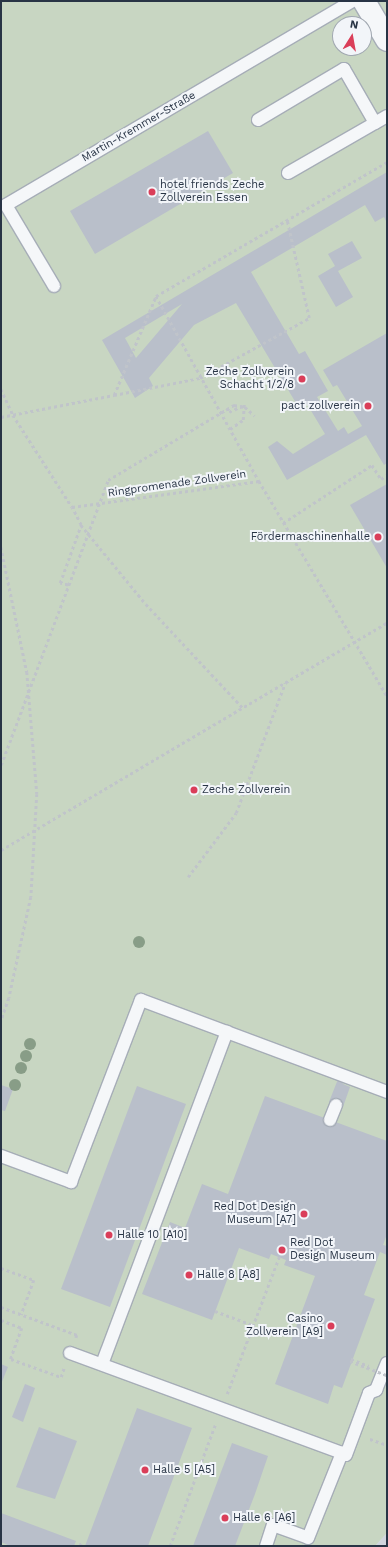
<!DOCTYPE html>
<meta charset="utf-8">
<style>
body{margin:0}
#map{position:relative;width:388px;height:1547px;overflow:hidden;background:#e2e6ec;font-family:"Work Sans",sans-serif}
div>[style]{position:absolute}
.built>*{inset:0;background:#d0d5de}
.green>*{inset:0;background:#c8d6c2}
.building>*{inset:0;background:#b9bfca}
.path>*{height:2.5px;margin-top:-1.25px;transform-origin:0;background:repeating-linear-gradient(90deg,#c0c4ca 0 3px,transparent 0 6px)}
.roads{filter:drop-shadow(1px 0 #a6adb7) drop-shadow(-1px 0 #a6adb7) drop-shadow(0 1px #a6adb7) drop-shadow(0 -1px #a6adb7)}
.lane>*{height:12px;margin:-6px;padding:0 6px;transform-origin:6px;border-radius:6px;background:#f5f7f9}
.street>*{height:22px;margin:-11px;padding:0 11px;transform-origin:11px;border-radius:11px;background:#f5f7f9}
.path-bridge>*{height:2.5px;margin-top:-1.25px;transform-origin:0;background:repeating-linear-gradient(90deg,#c0c4ca 0 3px,transparent 0 6px)}
.trees>*{width:12px;height:12px;margin:-6px;border-radius:50%;background:#889d87}
.dots>*{width:11px;height:11px;translate:-50% -50%;box-sizing:border-box;border:2px solid #f2f5f9;border-radius:50%}
span{translate:-50% -50%;white-space:nowrap;text-align:center;line-height:1.15;-webkit-text-stroke:4px #f2f5f9;paint-order:stroke}
.street-label{font-size:11px;color:#283445}
.poi-label{font-size:11px;color:#283445}
.left{translate:0 -50%;text-align:left}
.right{translate:-100% -50%;text-align:right}
.frame{position:absolute;inset:0;border:2px solid #283445;pointer-events:none}
.north{position:absolute;left:332px;top:16px;width:40px;height:40px;box-sizing:border-box;background:#f2f5f9;border:1px solid #a1a8b1;border-radius:50%;rotate:11deg;font-size:11px;font-weight:700;line-height:16px;text-align:center;color:#283445}
.north::after{content:'';display:block;margin:auto;width:14px;height:18px;background:#da3e59;clip-path:polygon(50% 0,100% 100%,50% 72%,0 100%)}
</style>
<div id="map">
<div class="built">
<div style="clip-path:polygon(387px 1533px,387px 1546px,375px 1546px)"></div>
</div>
<div class="green">
<div style="clip-path:polygon(evenodd,1px 1px,387px 1px,387px 1533px,375px 1546px,1px 1546px,1px 1px,340px 24px,364px 24px,364px 48px,340px 48px,340px 24px)"></div>
</div>
<div class="building">
<div style="clip-path:polygon(208px 131px,233px 173px,95px 254px,70px 211px)"></div>
<div style="clip-path:polygon(evenodd,387px 172px,387px 223px,384px 217px,375px 222px,365px 205px,251px 272px,299px 354px,305px 351px,328px 391px,317px 397px,338px 431px,344px 427px,348px 434px,362px 426px,337px 385px,333px 387px,323px 370px,387px 333px,387px 463px,384px 465px,366px 435px,287px 480px,268px 447px,277px 441px,293px 454px,325px 434px,307px 404px,299px 408px,236px 303px,194px 325px,149px 378px,153px 386px,135px 398px,102px 340px,387px 172px,182px 304px,136px 358px,125px 338px,182px 304px)"></div>
<div style="clip-path:polygon(352px 241px,362px 258px,338px 271px,353px 297px,336px 307px,318px 276px,335px 266px,328px 254px)"></div>
<div style="clip-path:polygon(387px 484px,387px 568px,350px 505px)"></div>
<div style="clip-path:polygon(340px 1074px,343px 1084px,350px 1087px,343px 1107px,329px 1102px)"></div>
<div style="clip-path:polygon(1px 1085px,13px 1089px,5px 1111px,1px 1110px)"></div>
<div style="clip-path:polygon(137px 1086px,186px 1104px,110px 1307px,61px 1289px)"></div>
<div style="clip-path:polygon(265px 1096px,387px 1141px,387px 1234px,383px 1245px,387px 1246px,387px 1255px,380px 1252px,364px 1295px,375px 1299px,342px 1388px,334px 1385px,328px 1404px,275px 1384px,315px 1276px,284px 1265px,286px 1260px,271px 1254px,269px 1259px,239px 1248px,212px 1320px,142px 1294px,170px 1222px,185px 1228px,202px 1184px,228px 1194px)"></div>
<div style="clip-path:polygon(1px 1364px,8px 1367px,1px 1384px)"></div>
<div style="clip-path:polygon(25px 1384px,35px 1388px,23px 1422px,12px 1417px)"></div>
<div style="clip-path:polygon(137px 1408px,192px 1428px,158px 1519px,148px 1546px,85px 1546px)"></div>
<div style="clip-path:polygon(39px 1427px,77px 1441px,55px 1499px,16px 1487px)"></div>
<div style="clip-path:polygon(232px 1443px,268px 1456px,255px 1494px,235px 1546px,193px 1546px)"></div>
<div style="clip-path:polygon(1px 1513px,76px 1541px,74px 1546px,10px 1546px,1px 1542px)"></div>
</div>
<div class="path">
<div style="left:156px;top:296px;width:212px;rotate:60.9deg"></div>
<div style="left:259px;top:481px;width:250px;rotate:59.2deg"></div>
<div style="left:1px;top:389px;width:29px;rotate:65deg"></div>
<div style="left:13px;top:415px;width:109px;rotate:57.3deg"></div>
<div style="left:72px;top:507px;width:189px;rotate:-7.9deg"></div>
<div style="left:114px;top:395px;width:88px;rotate:-11.2deg"></div>
<div style="left:200px;top:378px;width:124px;rotate:-28.8deg"></div>
<div style="left:309px;top:318px;width:100px;rotate:-102.7deg"></div>
<div style="left:227px;top:408px;width:4px;rotate:63deg"></div>
<div style="left:229px;top:412px;width:17px;rotate:-25deg"></div>
<div style="left:1px;top:417px;width:115px;rotate:-11deg"></div>
<div style="left:114px;top:395px;width:108px;rotate:-67deg"></div>
<div style="left:156px;top:296px;width:267px;rotate:-30.1deg"></div>
<div style="left:230px;top:429px;width:16px;rotate:-35deg"></div>
<div style="left:243px;top:420px;width:16px;rotate:-86deg"></div>
<div style="left:283px;top:523px;width:106px;rotate:-33.1deg"></div>
<div style="left:372px;top:465px;width:17px;rotate:57deg"></div>
<div style="left:381px;top:479px;width:7px;rotate:-34deg"></div>
<div style="left:81px;top:525px;width:102px;rotate:50.6deg"></div>
<div style="left:146px;top:604px;width:142px;rotate:47deg"></div>
<div style="left:1px;top:547px;width:128px;rotate:78.3deg"></div>
<div style="left:27px;top:672px;width:122px;rotate:85.3deg"></div>
<div style="left:37px;top:794px;width:103px;rotate:93.3deg"></div>
<div style="left:31px;top:897px;width:103px;rotate:102.3deg"></div>
<div style="left:9px;top:998px;width:24px;rotate:109deg"></div>
<div style="left:68px;top:585px;width:8px;rotate:-166deg"></div>
<div style="left:60px;top:583px;width:62px;rotate:-70.1deg"></div>
<div style="left:81px;top:525px;width:20px;rotate:-117deg"></div>
<div style="left:1px;top:850px;width:448px;rotate:-30.5deg"></div>
<div style="left:188px;top:877px;width:80px;rotate:-53.1deg"></div>
<div style="left:236px;top:813px;width:139px;rotate:-69.3deg"></div>
<div style="left:1px;top:1268px;width:35px;rotate:20deg"></div>
<div style="left:34px;top:1280px;width:37px;rotate:110deg"></div>
<div style="left:1px;top:1307px;width:81px;rotate:20.2deg"></div>
<div style="left:77px;top:1335px;width:3px;rotate:108deg"></div>
<div style="left:215px;top:1311px;width:40px;rotate:20.2deg"></div>
<div style="left:1px;top:1320px;width:22px;rotate:21deg"></div>
<div style="left:22px;top:1328px;width:33px;rotate:110deg"></div>
<div style="left:11px;top:1359px;width:53px;rotate:19.8deg"></div>
<div style="left:61px;top:1377px;width:9px;rotate:-72deg"></div>
<div style="left:351px;top:1359px;width:19px;rotate:21deg"></div>
<div style="left:227px;top:1394px;width:147px;rotate:-69.2deg"></div>
<div style="left:370px;top:1439px;width:18px;rotate:19deg"></div>
<div style="left:80px;top:1546px;width:4px;rotate:-76deg"></div>
<div style="left:170px;top:1546px;width:129px;rotate:-69.6deg"></div>
</div>
<div class="roads">
<div class="lane">
<div style="left:258px;top:120px;width:100px;rotate:-30.7deg"></div>
<div style="left:344px;top:69px;width:62px;rotate:60.1deg"></div>
<div style="left:375px;top:123px;width:14px;rotate:-30deg"></div>
<div style="left:288px;top:173px;width:100px;rotate:-29.9deg"></div>
<div style="left:54px;top:286px;width:94px;rotate:-120.7deg"></div>
<div style="left:6px;top:205px;width:402px;rotate:-30.5deg"></div>
<div style="left:330px;top:1120px;width:16px;rotate:-68deg"></div>
<div style="left:1px;top:1156px;width:75px;rotate:20.4deg"></div>
<div style="left:71px;top:1182px;width:195px;rotate:-69deg"></div>
<div style="left:141px;top:1000px;width:263px;rotate:20.5deg"></div>
<div style="left:70px;top:1353px;width:290px;rotate:20.2deg"></div>
<div style="left:102px;top:1364px;width:355px;rotate:-69.4deg"></div>
<div style="left:266px;top:1546px;width:22px;rotate:-72deg"></div>
<div style="left:273px;top:1525px;width:37px;rotate:20deg"></div>
<div style="left:308px;top:1538px;width:92px;rotate:-68.2deg"></div>
<div style="left:342px;top:1453px;width:4px;rotate:27deg"></div>
<div style="left:346px;top:1455px;width:66px;rotate:-69.6deg"></div>
<div style="left:369px;top:1393px;width:8px;rotate:-23deg"></div>
<div style="left:376px;top:1390px;width:29px;rotate:-68deg"></div>
</div>
<div class="street">
<div style="left:364px;top:1px;width:45px;rotate:59.5deg"></div>
</div>
</div>
<div class="path-bridge">
<div style="left:1px;top:765px;width:304px;rotate:-69.4deg"></div>
<div style="left:108px;top:480px;width:147px;rotate:-30.8deg"></div>
<div style="left:234px;top:405px;width:11px;rotate:10deg"></div>
<div style="left:245px;top:407px;width:13px;rotate:42deg"></div>
<div style="left:350px;top:1361px;width:40px;rotate:21deg"></div>
</div>
<div class="trees">
<div style="left:139px;top:942px"></div>
<div style="left:30px;top:1044px"></div>
<div style="left:26px;top:1056px"></div>
<div style="left:21px;top:1068px"></div>
<div style="left:15px;top:1085px"></div>
</div>
<div class="dots">
<div style="left:152px;top:192px;background:#da3e59"></div>
<div style="left:302px;top:379px;background:#da3e59"></div>
<div style="left:368px;top:406px;background:#da3e59"></div>
<div style="left:378px;top:537px;background:#da3e59"></div>
<div style="left:194px;top:790px;background:#da3e59"></div>
<div style="left:304px;top:1214px;background:#da3e59"></div>
<div style="left:109px;top:1235px;background:#da3e59"></div>
<div style="left:282px;top:1250px;background:#da3e59"></div>
<div style="left:189px;top:1275px;background:#da3e59"></div>
<div style="left:331px;top:1326px;background:#da3e59"></div>
<div style="left:145px;top:1470px;background:#da3e59"></div>
<div style="left:225px;top:1518px;background:#da3e59"></div>
</div>
<div class="street-label">
<span style="left:139px;top:127px;rotate:-30deg">Martin-Kremmer-Straße</span>
<span style="left:177px;top:484px;rotate:-8deg">Ringpromenade Zollverein</span>
</div>
<div class="poi-label">
<span class="left" style="left:160px;top:192px">hotel friends Zeche<br>Zollverein Essen</span>
<span class="right" style="left:294px;top:379px">Zeche Zollverein<br>Schacht 1/2/8</span>
<span class="right" style="left:360px;top:406px">pact zollverein</span>
<span class="right" style="left:370px;top:537px">Fördermaschinenhalle</span>
<span class="left" style="left:202px;top:790px">Zeche Zollverein</span>
<span class="right" style="left:296px;top:1214px">Red Dot Design<br>Museum [A7]</span>
<span class="left" style="left:117px;top:1235px">Halle 10 [A10]</span>
<span class="left" style="left:290px;top:1250px">Red Dot<br>Design Museum</span>
<span class="left" style="left:197px;top:1275px">Halle 8 [A8]</span>
<span class="right" style="left:323px;top:1326px">Casino<br>Zollverein [A9]</span>
<span class="left" style="left:153px;top:1470px">Halle 5 [A5]</span>
<span class="left" style="left:233px;top:1518px">Halle 6 [A6]</span>
</div>
<div class="frame"></div>
<div class="north">N</div>
</div>
